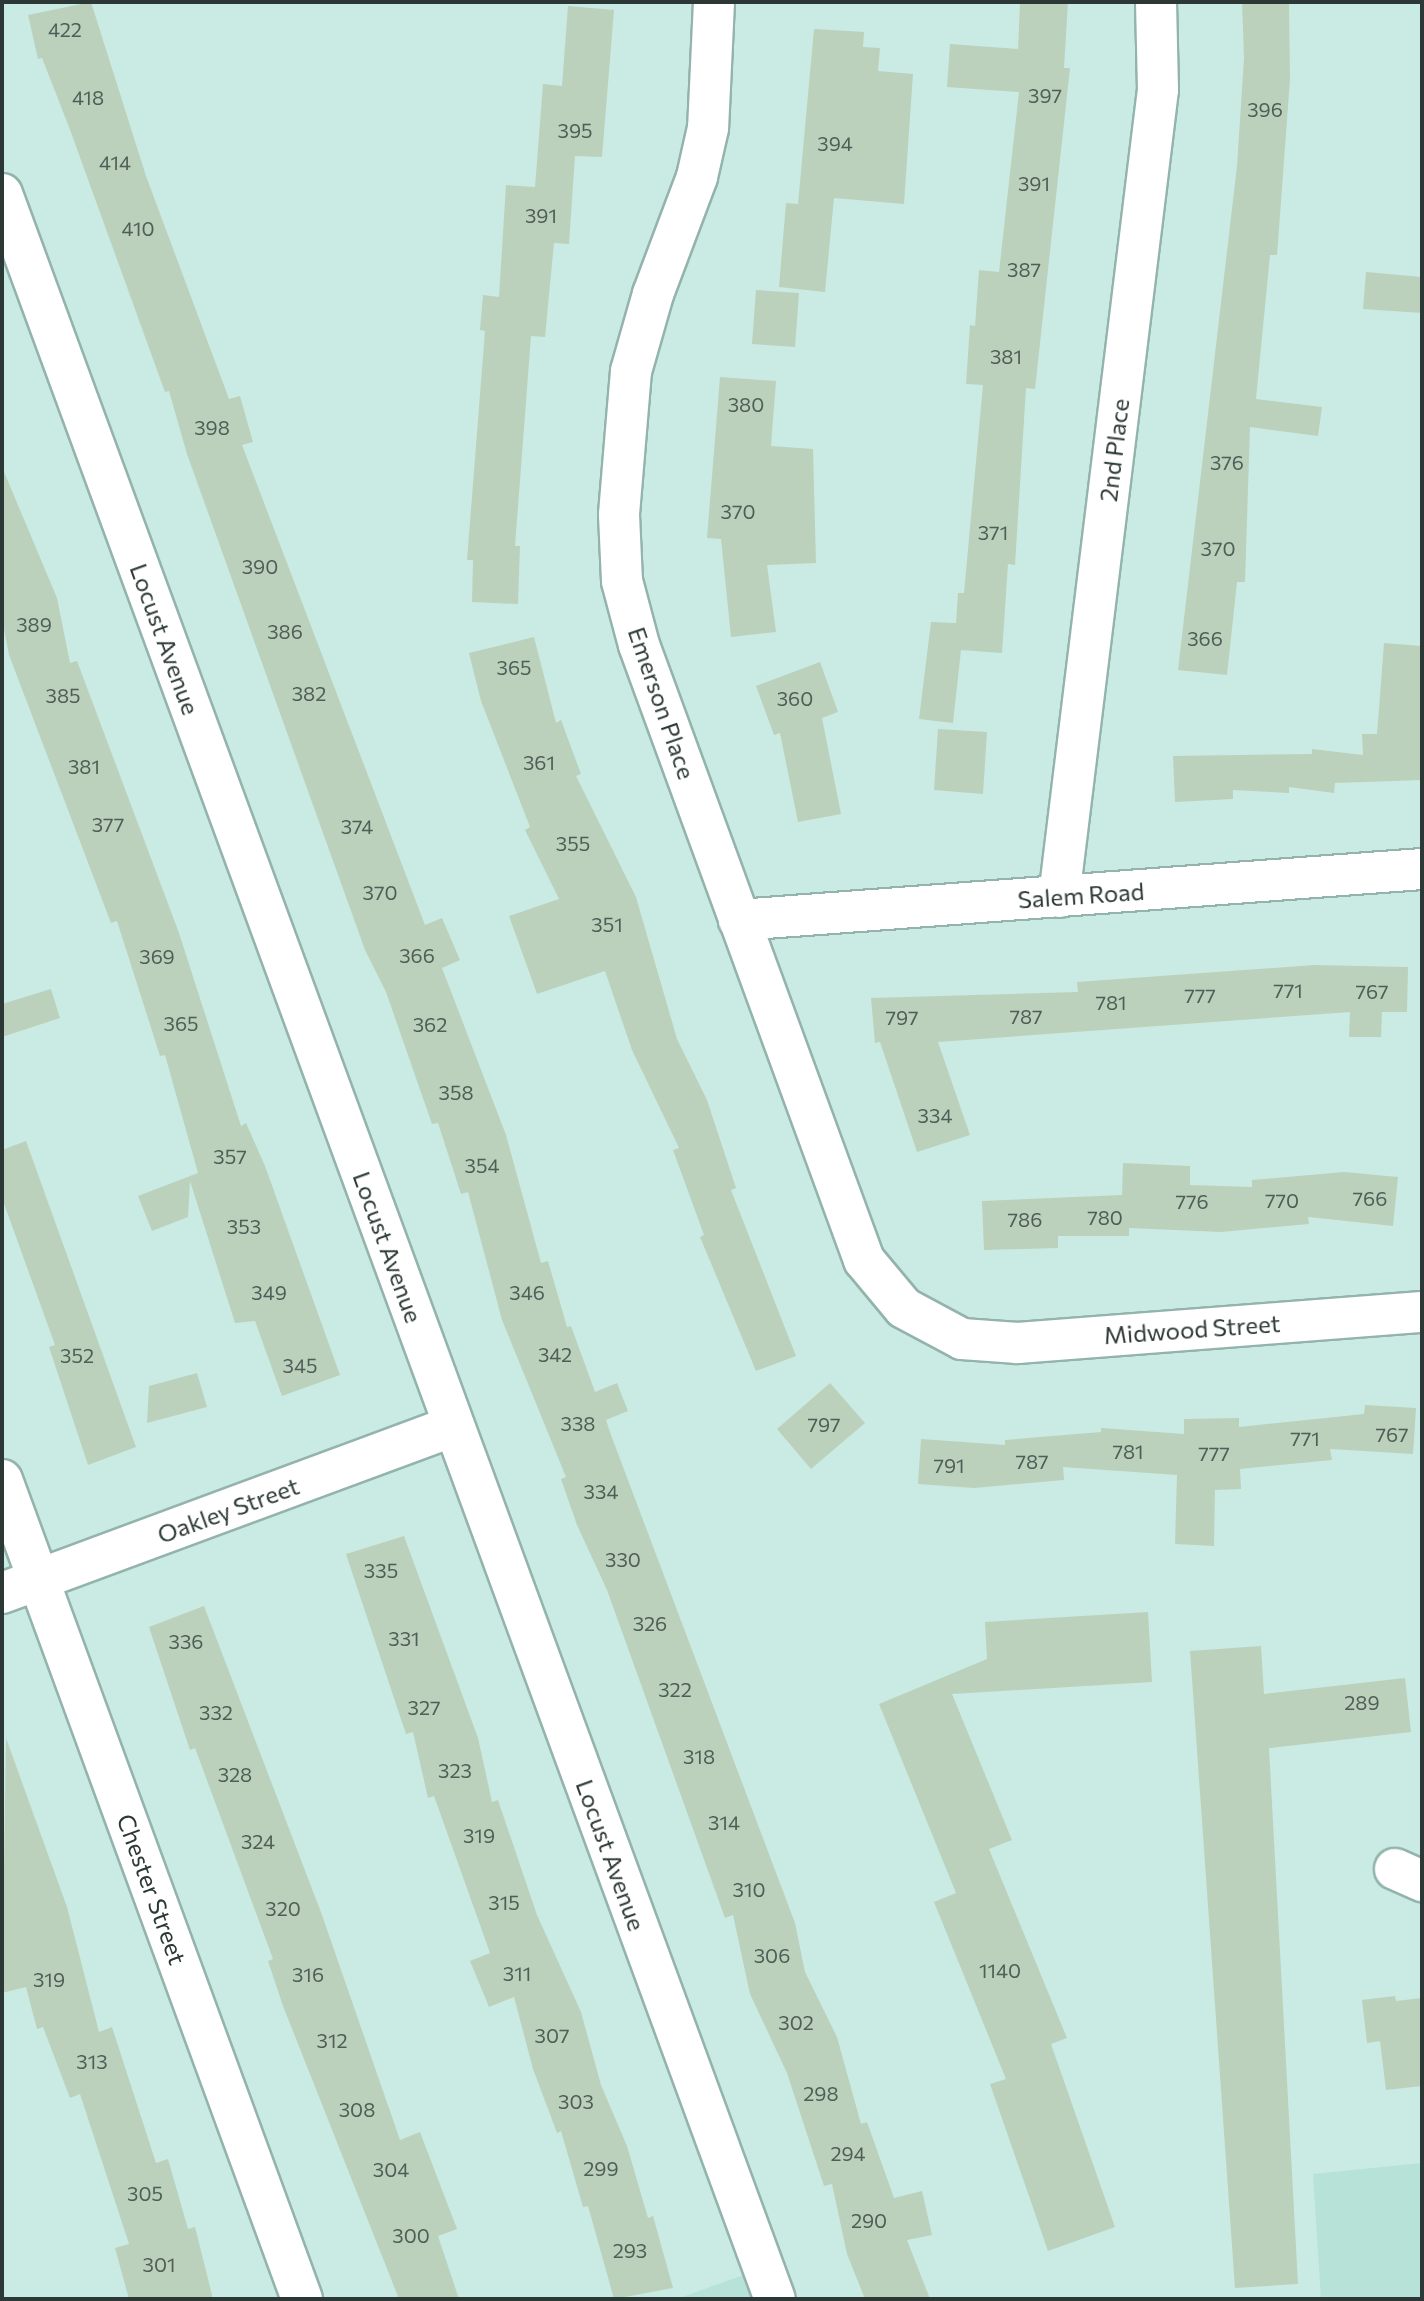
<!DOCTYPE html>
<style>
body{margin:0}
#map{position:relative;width:1424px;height:2301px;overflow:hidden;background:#c9ebe4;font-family:Commissioner,sans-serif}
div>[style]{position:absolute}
.built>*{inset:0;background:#b6e2d8}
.building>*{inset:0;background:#bbd1bc}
.roads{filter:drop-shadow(2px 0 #93b3ac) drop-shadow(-2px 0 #93b3ac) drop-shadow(0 2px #93b3ac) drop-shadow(0 -2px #93b3ac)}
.minor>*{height:40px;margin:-20px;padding:0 20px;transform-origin:20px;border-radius:20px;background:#fff}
span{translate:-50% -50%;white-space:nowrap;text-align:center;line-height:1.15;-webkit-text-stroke:8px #fff;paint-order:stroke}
.number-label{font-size:20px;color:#4f5e57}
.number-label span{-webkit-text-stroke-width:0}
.street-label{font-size:24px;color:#2b3835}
.frame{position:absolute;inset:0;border:4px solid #2b3835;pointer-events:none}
</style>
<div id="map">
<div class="built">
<div style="clip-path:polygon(1422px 2163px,1422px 2299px,1321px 2299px,1313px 2174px)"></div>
<div style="clip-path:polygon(763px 2268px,775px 2299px,677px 2299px)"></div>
</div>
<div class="building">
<div style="clip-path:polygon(91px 2px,146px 176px,229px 399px,240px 396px,253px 442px,242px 445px,425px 925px,442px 918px,460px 960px,442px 968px,506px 1135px,541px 1263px,548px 1261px,567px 1327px,571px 1326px,595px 1392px,617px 1383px,628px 1411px,606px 1420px,611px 1435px,795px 1923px,805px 1972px,837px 2037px,861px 2124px,867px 2122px,894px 2198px,922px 2191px,932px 2235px,907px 2240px,930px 2299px,865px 2299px,847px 2254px,832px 2184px,824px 2186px,787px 2073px,750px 1994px,733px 1915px,725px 1918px,607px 1590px,577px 1525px,561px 1479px,566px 1477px,502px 1320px,468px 1192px,461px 1194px,438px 1123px,432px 1124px,386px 992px,365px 950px,187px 454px,169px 391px,165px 392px,69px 127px,42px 58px,38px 59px,28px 15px)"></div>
<div style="clip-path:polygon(1020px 2px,1068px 2px,1064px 68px,1070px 68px,1035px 389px,1026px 388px,1015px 565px,1008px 564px,1002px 653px,961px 650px,953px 723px,919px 719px,931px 622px,956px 623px,958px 593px,964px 593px,983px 385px,966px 384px,970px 325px,975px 326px,979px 270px,999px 272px,1019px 92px,947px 87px,950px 44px,1018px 49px)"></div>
<div style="clip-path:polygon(1242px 2px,1289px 2px,1290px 80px,1277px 255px,1270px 255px,1256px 399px,1322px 407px,1318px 436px,1250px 427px,1245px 582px,1237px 582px,1227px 675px,1178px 670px,1237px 166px,1244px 58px)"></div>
<div style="clip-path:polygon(568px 6px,614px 10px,602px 157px,575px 156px,569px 244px,554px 243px,545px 337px,531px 336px,515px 546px,520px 546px,518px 604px,472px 602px,473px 560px,467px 560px,485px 331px,480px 330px,483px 295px,499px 297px,506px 185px,535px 187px,543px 84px,562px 86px)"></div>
<div style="clip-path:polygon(814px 29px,864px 32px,863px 47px,880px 48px,878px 71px,913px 74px,904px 204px,834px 198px,825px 292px,779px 287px,786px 203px,798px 204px)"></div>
<div style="clip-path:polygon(1366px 272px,1422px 277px,1422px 313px,1363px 309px)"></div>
<div style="clip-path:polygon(756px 290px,799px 293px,795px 347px,752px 344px)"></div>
<div style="clip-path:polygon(720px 377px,776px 381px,771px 446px,813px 449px,816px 563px,767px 565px,776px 632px,731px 637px,721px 539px,707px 538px)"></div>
<div style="clip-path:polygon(2px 467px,57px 598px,70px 663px,77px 661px,179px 933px,241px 1126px,246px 1123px,265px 1166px,340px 1375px,282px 1396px,255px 1321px,235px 1323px,190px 1181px,188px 1217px,152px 1231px,138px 1196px,198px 1173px,165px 1055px,160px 1056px,117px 921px,111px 923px,9px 655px,2px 619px)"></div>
<div style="clip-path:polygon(534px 637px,556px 723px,561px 720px,581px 774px,576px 776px,636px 897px,677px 1039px,707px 1100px,736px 1188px,731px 1190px,796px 1356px,756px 1371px,700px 1237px,704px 1235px,673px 1150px,679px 1148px,632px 1050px,605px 971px,537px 994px,509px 916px,559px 899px,525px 830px,530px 827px,481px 701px,469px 653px)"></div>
<div style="clip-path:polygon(1384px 643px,1422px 646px,1422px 780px,1335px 783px,1334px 793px,1289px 787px,1289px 793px,1233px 790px,1233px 799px,1175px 802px,1173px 756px,1312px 754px,1312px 749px,1363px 755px,1362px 734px,1377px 734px)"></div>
<div style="clip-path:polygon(820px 662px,838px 712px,822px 718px,841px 814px,798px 822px,780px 733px,774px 735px,756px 686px)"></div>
<div style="clip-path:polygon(938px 729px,987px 732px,983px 794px,934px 790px)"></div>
<div style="clip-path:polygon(1314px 965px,1408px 967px,1407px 1012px,1382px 1012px,1381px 1037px,1349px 1037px,1350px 1012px,938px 1042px,970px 1135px,917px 1152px,880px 1042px,875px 1043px,871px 998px,1078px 992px,1077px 982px)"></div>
<div style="clip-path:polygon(51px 989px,60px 1018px,2px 1037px,2px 1004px)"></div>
<div style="clip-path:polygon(26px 1141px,136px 1447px,88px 1465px,49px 1347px,55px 1345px,2px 1198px,2px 1150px)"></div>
<div style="clip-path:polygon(1123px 1163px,1190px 1166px,1190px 1185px,1252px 1187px,1252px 1180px,1344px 1172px,1398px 1177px,1393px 1226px,1308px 1217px,1309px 1224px,1221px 1232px,1129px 1228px,1129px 1236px,1058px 1236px,1058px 1248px,984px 1250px,982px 1201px,1122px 1195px)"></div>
<div style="clip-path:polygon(197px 1373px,207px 1407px,147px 1423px,149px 1386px)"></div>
<div style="clip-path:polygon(830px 1383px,865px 1423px,811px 1469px,777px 1429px)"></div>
<div style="clip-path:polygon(1365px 1405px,1416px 1408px,1413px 1454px,1330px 1449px,1332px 1460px,1240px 1469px,1241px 1489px,1215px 1490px,1214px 1546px,1175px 1544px,1177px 1475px,1063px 1467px,1064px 1480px,974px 1488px,918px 1484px,921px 1439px,1005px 1445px,1005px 1440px,1101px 1432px,1101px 1428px,1184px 1434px,1184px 1419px,1239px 1418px,1239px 1427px,1364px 1414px)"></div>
<div style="clip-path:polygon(404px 1536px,478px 1738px,492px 1802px,498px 1800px,537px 1915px,581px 2012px,601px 2085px,627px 2146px,648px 2218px,653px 2216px,673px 2288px,614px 2299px,588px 2206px,583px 2207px,561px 2131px,557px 2133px,533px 2069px,514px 1997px,489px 2007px,470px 1961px,490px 1953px,434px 1796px,428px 1798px,413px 1732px,406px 1734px,346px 1554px)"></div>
<div style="clip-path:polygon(204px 1606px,322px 1915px,400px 2140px,420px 2132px,457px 2229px,438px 2236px,459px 2299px,399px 2299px,283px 2006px,268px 1961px,273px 1959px,195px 1748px,190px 1750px,149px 1627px)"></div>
<div style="clip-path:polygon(1148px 1612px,1152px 1682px,952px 1694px,1012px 1840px,989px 1849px,1067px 2038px,1051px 2044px,1115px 2227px,1048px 2251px,990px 2084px,1006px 2079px,934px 1902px,956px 1893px,879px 1704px,987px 1659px,985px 1622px)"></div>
<div style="clip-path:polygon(1261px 1646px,1264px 1694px,1405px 1678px,1411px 1732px,1269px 1748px,1298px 2284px,1235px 2288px,1190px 1651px)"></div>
<div style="clip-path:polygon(6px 1738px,67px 1907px,99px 2032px,112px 2027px,156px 2163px,168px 2159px,188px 2229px,195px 2227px,213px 2299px,129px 2299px,115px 2248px,129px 2244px,80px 2094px,70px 2098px,43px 2027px,37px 2029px,26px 1987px,2px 1993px)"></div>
<div style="clip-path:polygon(1395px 1996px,1396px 2001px,1422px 1998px,1422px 2086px,1386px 2090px,1380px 2041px,1367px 2043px,1362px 2000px)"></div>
</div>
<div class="roads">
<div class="minor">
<div style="left:714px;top:2px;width:126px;rotate:92.7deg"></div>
<div style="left:708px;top:128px;width:50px;rotate:102.7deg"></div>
<div style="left:697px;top:177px;width:125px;rotate:110.6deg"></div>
<div style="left:653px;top:294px;width:80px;rotate:105.9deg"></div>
<div style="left:631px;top:371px;width:144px;rotate:94.8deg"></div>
<div style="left:619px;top:515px;width:66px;rotate:87.4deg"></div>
<div style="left:622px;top:581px;width:66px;rotate:75.1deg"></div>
<div style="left:639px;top:645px;width:655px;rotate:69.9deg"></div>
<div style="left:864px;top:1260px;width:62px;rotate:50.2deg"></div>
<div style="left:904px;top:1308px;width:66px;rotate:28.1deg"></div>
<div style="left:962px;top:1339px;width:56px;rotate:4.1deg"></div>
<div style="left:1018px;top:1343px;width:405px;rotate:-4.4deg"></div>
<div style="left:2px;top:194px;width:2242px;rotate:69.84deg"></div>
<div style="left:1059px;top:897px;width:813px;rotate:-83.01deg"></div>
<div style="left:1158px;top:90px;width:88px;rotate:-91.3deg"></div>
<div style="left:739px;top:920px;width:685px;rotate:-4.27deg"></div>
<div style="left:2px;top:1480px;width:872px;rotate:69.88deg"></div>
<div style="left:2px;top:1593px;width:481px;rotate:-20.3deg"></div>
<div style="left:1395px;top:1869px;width:30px;rotate:24deg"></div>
</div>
</div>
<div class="number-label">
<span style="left:65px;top:29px">422</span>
<span style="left:1045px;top:95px">397</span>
<span style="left:88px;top:97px">418</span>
<span style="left:1265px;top:109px">396</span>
<span style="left:575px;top:130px">395</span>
<span style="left:835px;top:143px">394</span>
<span style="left:115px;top:162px">414</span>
<span style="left:1034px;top:183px">391</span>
<span style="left:541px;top:215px">391</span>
<span style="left:138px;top:228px">410</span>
<span style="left:1024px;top:269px">387</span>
<span style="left:1006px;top:356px">381</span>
<span style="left:746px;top:404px">380</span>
<span style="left:212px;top:427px">398</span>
<span style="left:1227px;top:462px">376</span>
<span style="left:738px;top:511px">370</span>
<span style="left:993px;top:532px">371</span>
<span style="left:1218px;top:548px">370</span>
<span style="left:260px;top:566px">390</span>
<span style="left:34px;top:624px">389</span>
<span style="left:285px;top:631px">386</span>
<span style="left:1205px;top:638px">366</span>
<span style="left:514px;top:667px">365</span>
<span style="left:309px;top:693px">382</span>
<span style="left:63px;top:695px">385</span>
<span style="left:795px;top:698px">360</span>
<span style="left:539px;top:762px">361</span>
<span style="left:84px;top:766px">381</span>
<span style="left:108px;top:824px">377</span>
<span style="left:357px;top:826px">374</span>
<span style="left:573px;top:843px">355</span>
<span style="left:380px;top:892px">370</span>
<span style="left:607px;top:924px">351</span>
<span style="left:417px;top:955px">366</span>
<span style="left:157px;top:956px">369</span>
<span style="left:1288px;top:990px">771</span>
<span style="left:1372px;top:991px">767</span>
<span style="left:1200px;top:995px">777</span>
<span style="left:1111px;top:1002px">781</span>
<span style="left:1026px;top:1016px">787</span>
<span style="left:902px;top:1017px">797</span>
<span style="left:181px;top:1023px">365</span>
<span style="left:430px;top:1024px">362</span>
<span style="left:456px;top:1092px">358</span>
<span style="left:935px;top:1115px">334</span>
<span style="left:230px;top:1156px">357</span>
<span style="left:482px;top:1165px">354</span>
<span style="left:1370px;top:1198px">766</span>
<span style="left:1282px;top:1200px">770</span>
<span style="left:1192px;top:1201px">776</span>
<span style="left:1105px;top:1217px">780</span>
<span style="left:1025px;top:1219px">786</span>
<span style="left:244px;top:1226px">353</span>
<span style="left:269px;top:1292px">349</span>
<span style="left:527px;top:1292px">346</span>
<span style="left:555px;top:1354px">342</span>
<span style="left:77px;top:1355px">352</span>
<span style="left:300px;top:1365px">345</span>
<span style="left:578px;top:1423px">338</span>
<span style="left:824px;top:1424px">797</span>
<span style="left:1392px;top:1434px">767</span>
<span style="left:1305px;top:1438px">771</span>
<span style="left:1128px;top:1451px">781</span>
<span style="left:1214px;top:1453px">777</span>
<span style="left:1032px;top:1461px">787</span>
<span style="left:949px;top:1465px">791</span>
<span style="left:601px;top:1491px">334</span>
<span style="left:623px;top:1559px">330</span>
<span style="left:381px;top:1570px">335</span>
<span style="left:650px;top:1623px">326</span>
<span style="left:404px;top:1638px">331</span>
<span style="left:186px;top:1641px">336</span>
<span style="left:675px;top:1689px">322</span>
<span style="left:1362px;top:1702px">289</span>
<span style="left:424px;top:1707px">327</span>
<span style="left:216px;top:1712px">332</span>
<span style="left:699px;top:1756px">318</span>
<span style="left:455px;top:1770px">323</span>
<span style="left:235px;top:1774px">328</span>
<span style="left:724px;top:1822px">314</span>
<span style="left:479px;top:1835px">319</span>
<span style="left:258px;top:1841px">324</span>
<span style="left:749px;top:1889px">310</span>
<span style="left:504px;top:1902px">315</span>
<span style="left:283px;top:1908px">320</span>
<span style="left:772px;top:1955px">306</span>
<span style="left:1000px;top:1970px">1140</span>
<span style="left:517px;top:1973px">311</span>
<span style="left:308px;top:1974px">316</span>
<span style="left:49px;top:1979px">319</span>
<span style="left:796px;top:2022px">302</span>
<span style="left:552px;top:2035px">307</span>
<span style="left:332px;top:2040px">312</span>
<span style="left:92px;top:2061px">313</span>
<span style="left:821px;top:2093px">298</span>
<span style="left:576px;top:2101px">303</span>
<span style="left:357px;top:2109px">308</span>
<span style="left:848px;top:2153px">294</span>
<span style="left:601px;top:2168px">299</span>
<span style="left:391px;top:2169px">304</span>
<span style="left:145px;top:2193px">305</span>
<span style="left:869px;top:2220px">290</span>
<span style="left:411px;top:2235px">300</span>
<span style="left:630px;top:2250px">293</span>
<span style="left:159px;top:2264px">301</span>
</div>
<div class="street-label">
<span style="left:1114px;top:450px;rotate:-83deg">2nd Place</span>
<span style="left:165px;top:639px;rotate:70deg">Locust Avenue</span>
<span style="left:662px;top:703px;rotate:71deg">Emerson Place</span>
<span style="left:1081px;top:895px;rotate:-4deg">Salem Road</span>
<span style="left:388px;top:1247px;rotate:70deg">Locust Avenue</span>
<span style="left:1192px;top:1329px;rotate:-4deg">Midwood Street</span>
<span style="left:228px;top:1510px;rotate:-20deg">Oakley Street</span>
<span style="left:611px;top:1855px;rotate:70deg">Locust Avenue</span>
<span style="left:152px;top:1889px;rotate:70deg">Chester Street</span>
</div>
<div class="frame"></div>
</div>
